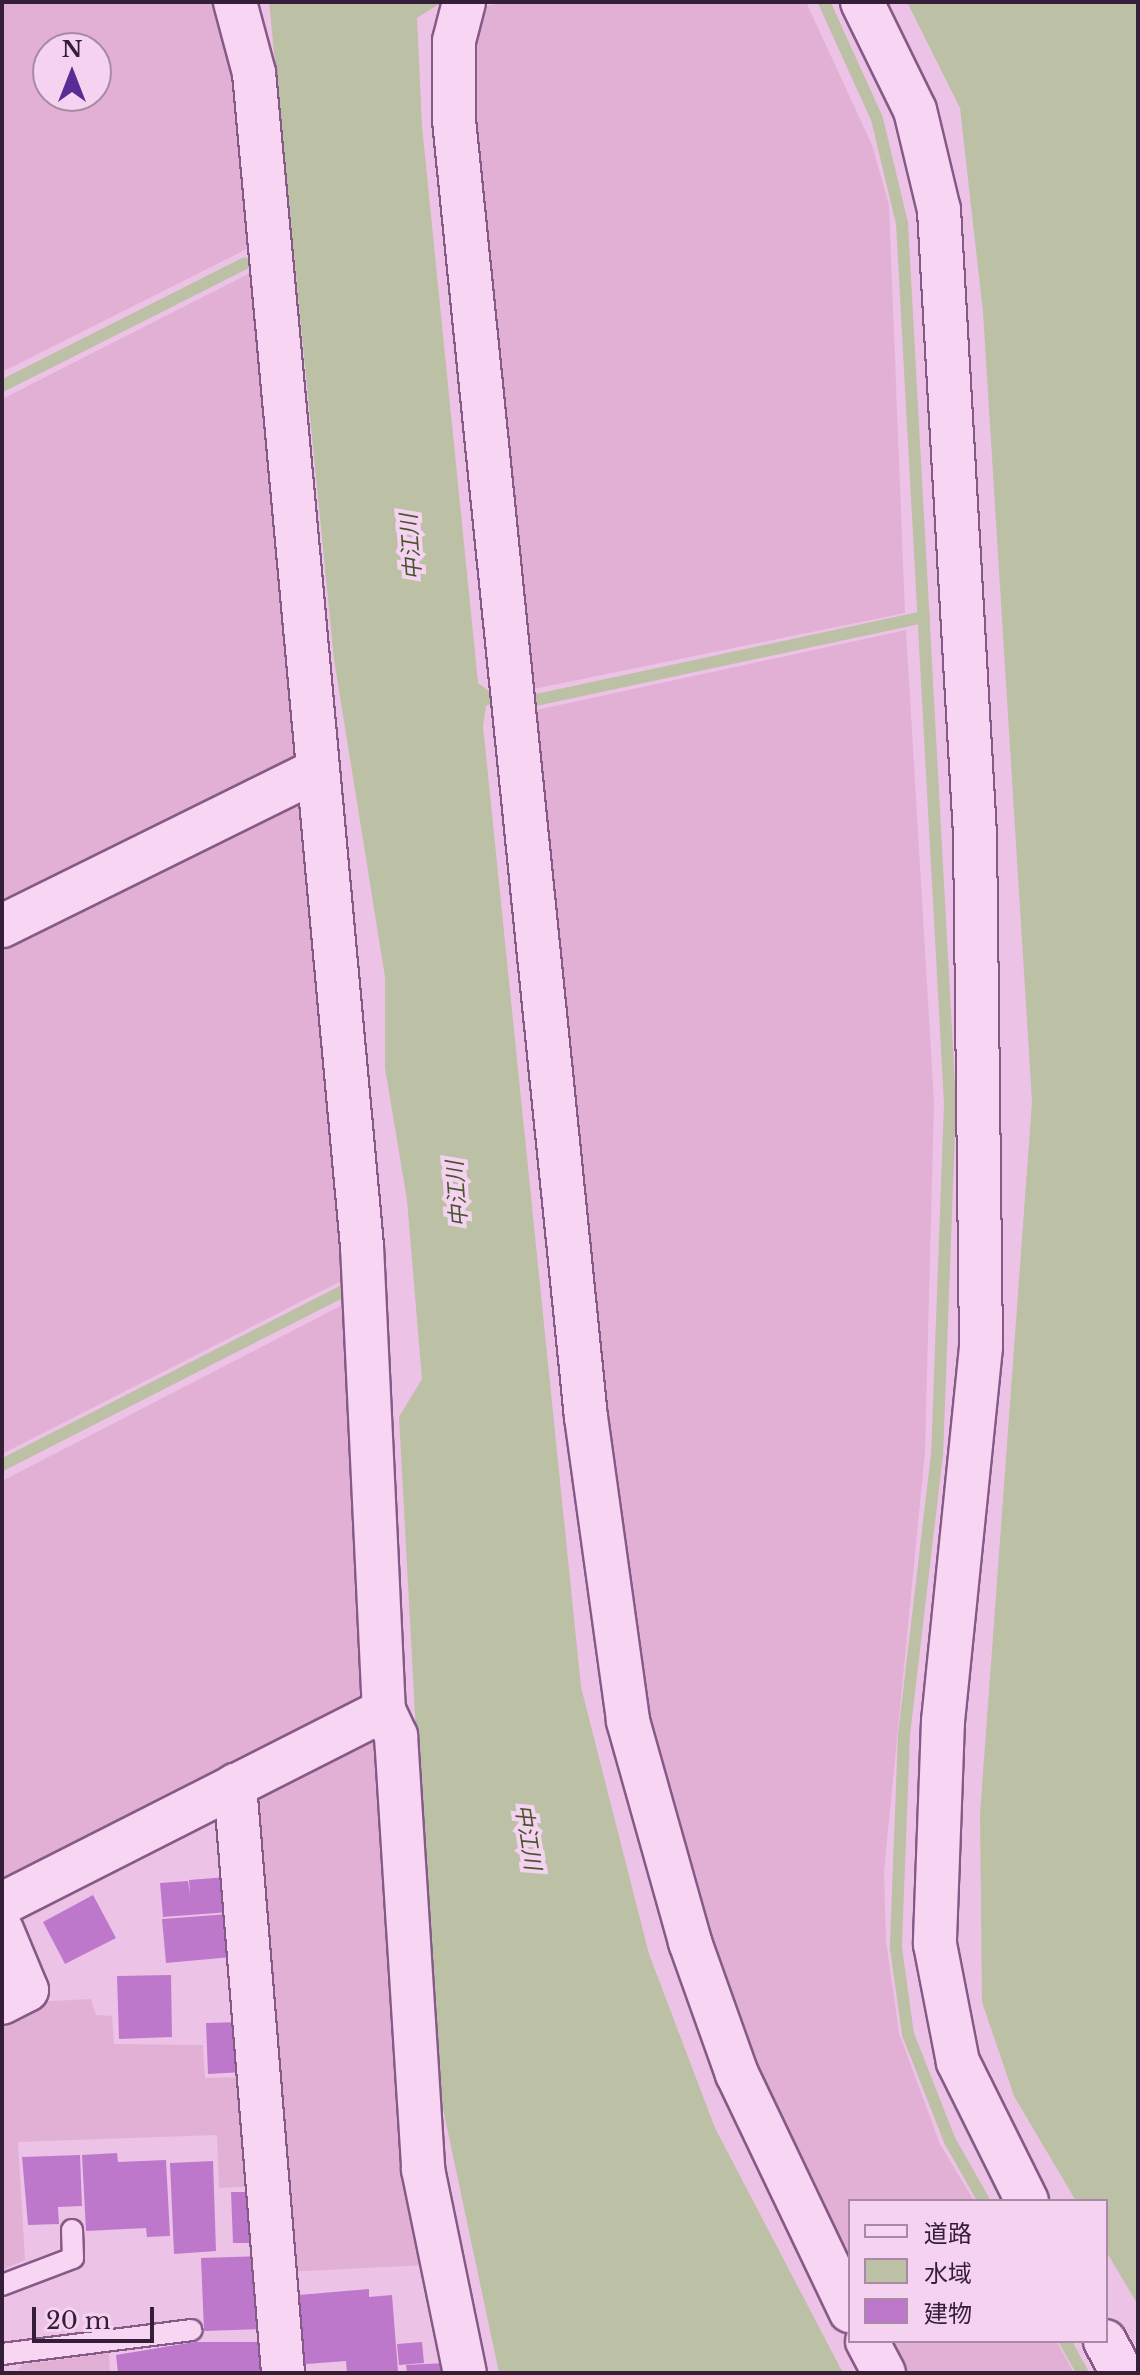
<!DOCTYPE html>
<meta charset="utf-8">
<style>
body{margin:0}
#map{position:relative;width:1140px;height:2375px;overflow:hidden;background:#edc2e7;font-family:"Libre Baskerville","Noto Sans JP",serif}
div>[style]{position:absolute}
.farmland>*{inset:0;background:#e3b0d5}
.water>*{inset:0;background:#bcc0a4}
.stream>*{height:12px;margin:-6px;padding:0 6px;transform-origin:6px;border-radius:6px;background:#bcc0a4}
.building>*{inset:0;background:#be78cb}
.roads{filter:drop-shadow(2px 0 #855a87) drop-shadow(-2px 0 #855a87) drop-shadow(0 2px #855a87) drop-shadow(0 -2px #855a87)}
.lane>*{height:20px;margin:-10px;padding:0 10px;transform-origin:10px;border-radius:10px;background:#f8d5f3}
.street>*{height:42px;margin:-21px;padding:0 21px;transform-origin:21px;border-radius:21px;background:#f8d5f3}
span{translate:-50% -50%;white-space:nowrap;text-align:center;line-height:1.15;-webkit-text-stroke:8px #f5d2f0;paint-order:stroke}
.water-label{font-size:22px;color:#47562d;font-style:italic}
.frame{position:absolute;inset:0;border:4px solid #351e37;pointer-events:none}
.legend{position:absolute;left:848px;top:2199px;width:260px;height:144px;box-sizing:border-box;background:#f5d2f0;border:2px solid #a88aa6;margin:0;padding:10px 14px;list-style:none;font-size:24px;color:#351e37}
.legend li{display:flex;align-items:center;gap:16px;height:40px}
.legend b{width:40px;border:2px solid #a88aa6}
.north{position:absolute;left:32px;top:32px;width:80px;height:80px;box-sizing:border-box;background:#f5d2f0;border:2px solid #a88aa6;border-radius:50%;rotate:0deg;font-size:22px;font-weight:700;line-height:32px;text-align:center;color:#351e37}
.north::after{content:'';display:block;margin:auto;width:28px;height:36px;background:#582b95;clip-path:polygon(50% 0,100% 100%,50% 72%,0 100%)}
.scale{position:absolute;left:32px;top:2307px;width:122px;height:36px;box-sizing:border-box;border:4px solid #351e37;border-top:0;padding-left:10px;font-size:24px;line-height:28px;white-space:nowrap;color:#351e37;-webkit-text-stroke:6px #f5d2f0;paint-order:stroke}
</style>
<div id="map">
<div class="farmland">
<div style="clip-path:polygon(evenodd,2px 2px,219px 2px,241px 70px,255px 245px,2px 372px,2px 2px,48px 48px,96px 48px,96px 96px,48px 96px,48px 48px)"></div>
<div style="clip-path:polygon(505px 2px,806px 2px,872px 145px,889px 205px,905px 613px,524px 691px,469px 31px,487px 6px)"></div>
<div style="clip-path:polygon(258px 269px,306px 745px,295px 769px,2px 915px,2px 399px)"></div>
<div style="clip-path:polygon(906px 630px,934px 1102px,925px 1452px,884px 1872px,886px 1941px,899px 2033px,940px 2144px,974px 2201px,850px 2201px,850px 2292px,747px 2070px,641px 1719px,527px 712px)"></div>
<div style="clip-path:polygon(299px 791px,351px 1276px,2px 1454px,2px 942px)"></div>
<div style="clip-path:polygon(352px 1300px,367px 1706px,2px 1891px,2px 1481px)"></div>
<div style="clip-path:polygon(369px 1727px,383px 1740px,428px 2265px,284px 2272px,251px 1812px,269px 1782px)"></div>
<div style="clip-path:polygon(91px 1999px,96px 2015px,112px 2016px,114px 2044px,203px 2045px,205px 2078px,252px 2077px,260px 2186px,219px 2188px,217px 2135px,18px 2142px,25px 2260px,2px 2270px,2px 2018px,33px 2002px)"></div>
<div style="clip-path:polygon(878px 2341px,1056px 2341px,1074px 2373px,896px 2373px)"></div>
<div style="clip-path:polygon(109px 2353px,110px 2373px,18px 2370px,23px 2364px)"></div>
</div>
<div class="water">
<div style="clip-path:polygon(269px 2px,439px 4px,417px 18px,422px 126px,478px 683px,500px 699px,486px 706px,483px 726px,581px 1687px,649px 1954px,715px 2128px,843px 2373px,499px 2373px,434px 2066px,399px 1417px,422px 1379px,407px 1200px,385px 1068px,385px 977px,334px 659px)"></div>
<div style="clip-path:polygon(907px 2px,1138px 2px,1138px 2305px,1106px 2251px,1106px 2201px,1076px 2201px,1014px 2096px,982px 2002px,980px 1814px,1032px 1102px,983px 312px,960px 108px)"></div>
</div>
<div class="stream">
<div style="left:824px;top:2px;width:128px;rotate:65.6deg"></div>
<div style="left:877px;top:119px;width:107px;rotate:76.5deg"></div>
<div style="left:902px;top:223px;width:881px;rotate:86.88deg"></div>
<div style="left:950px;top:1103px;width:351px;rotate:92.1deg"></div>
<div style="left:937px;top:1454px;width:283px;rotate:96.7deg"></div>
<div style="left:904px;top:1735px;width:213px;rotate:92.2deg"></div>
<div style="left:896px;top:1948px;width:87px;rotate:82.1deg"></div>
<div style="left:908px;top:2034px;width:115px;rotate:68.6deg"></div>
<div style="left:950px;top:2141px;width:69px;rotate:60.5deg"></div>
<div style="left:2px;top:386px;width:272px;rotate:-26.8deg"></div>
<div style="left:536px;top:700px;width:397px;rotate:-12.1deg"></div>
<div style="left:2px;top:1465px;width:385px;rotate:-27deg"></div>
<div style="left:1065px;top:2341px;width:37px;rotate:61deg"></div>
</div>
<div class="building">
<div style="clip-path:polygon(227px 1877px,230px 1912px,163px 1917px,160px 1883px,188px 1881px,190px 1895px,189px 1880px)"></div>
<div style="clip-path:polygon(93px 1895px,116px 1938px,65px 1964px,43px 1922px)"></div>
<div style="clip-path:polygon(229px 1914px,232px 1957px,166px 1963px,162px 1919px)"></div>
<div style="clip-path:polygon(171px 1975px,172px 2037px,119px 2039px,117px 1976px)"></div>
<div style="clip-path:polygon(243px 2022px,244px 2072px,208px 2074px,206px 2023px)"></div>
<div style="clip-path:polygon(117px 2153px,118px 2162px,166px 2160px,170px 2236px,147px 2237px,146px 2228px,86px 2231px,82px 2155px)"></div>
<div style="clip-path:polygon(80px 2155px,82px 2206px,58px 2207px,59px 2224px,28px 2225px,22px 2157px)"></div>
<div style="clip-path:polygon(213px 2161px,216px 2251px,174px 2254px,170px 2163px)"></div>
<div style="clip-path:polygon(231px 2192px,254px 2192px,257px 2243px,233px 2243px)"></div>
<div style="clip-path:polygon(261px 2256px,264px 2329px,204px 2331px,201px 2258px)"></div>
<div style="clip-path:polygon(369px 2289px,369px 2297px,392px 2295px,398px 2371px,347px 2373px,346px 2361px,293px 2365px,287px 2296px)"></div>
<div style="clip-path:polygon(194px 2342px,262px 2342px,264px 2373px,118px 2373px,116px 2355px)"></div>
<div style="clip-path:polygon(422px 2342px,424px 2363px,399px 2365px,397px 2344px)"></div>
<div style="clip-path:polygon(446px 2363px,447px 2373px,407px 2373px,406px 2365px)"></div>
</div>
<div class="roads">
<div class="lane">
<div style="left:2px;top:2285px;width:76px;rotate:-20.8deg"></div>
<div style="left:73px;top:2258px;width:28px;rotate:-92deg"></div>
<div style="left:2px;top:2354px;width:191px;rotate:-7.2deg"></div>
</div>
<div class="street">
<div style="left:235px;top:2px;width:73px;rotate:75deg"></div>
<div style="left:254px;top:73px;width:1178px;rotate:84.74deg"></div>
<div style="left:362px;top:1246px;width:465px;rotate:87.3deg"></div>
<div style="left:384px;top:1710px;width:29px;rotate:65deg"></div>
<div style="left:396px;top:1736px;width:434px;rotate:86.4deg"></div>
<div style="left:423px;top:2169px;width:208px;rotate:78.4deg"></div>
<div style="left:464px;top:2px;width:40px;rotate:104.4deg"></div>
<div style="left:454px;top:41px;width:79px;rotate:90deg"></div>
<div style="left:454px;top:120px;width:1304px;rotate:84.19deg"></div>
<div style="left:586px;top:1417px;width:307px;rotate:82.1deg"></div>
<div style="left:628px;top:1721px;width:230px;rotate:74.3deg"></div>
<div style="left:690px;top:1942px;width:140px;rotate:70.4deg"></div>
<div style="left:737px;top:2074px;width:263px;rotate:64.5deg"></div>
<div style="left:862px;top:2px;width:120px;rotate:63.9deg"></div>
<div style="left:915px;top:110px;width:103px;rotate:76.5deg"></div>
<div style="left:939px;top:210px;width:625px;rotate:86.7deg"></div>
<div style="left:975px;top:834px;width:513px;rotate:89.33deg"></div>
<div style="left:981px;top:1347px;width:376px;rotate:95.8deg"></div>
<div style="left:943px;top:1721px;width:223px;rotate:92.1deg"></div>
<div style="left:935px;top:1944px;width:120px;rotate:79deg"></div>
<div style="left:958px;top:2062px;width:155px;rotate:63.6deg"></div>
<div style="left:2px;top:926px;width:350px;rotate:-26.3deg"></div>
<div style="left:235px;top:1785px;width:590px;rotate:85.33deg"></div>
<div style="left:2px;top:1904px;width:428px;rotate:-26.9deg"></div>
<div style="left:2px;top:1930px;width:65px;rotate:67.4deg"></div>
<div style="left:27px;top:1990px;width:28px;rotate:153deg"></div>
<div style="left:867px;top:2341px;width:36px;rotate:62deg"></div>
<div style="left:1105px;top:2341px;width:36px;rotate:62deg"></div>
</div>
</div>
<div class="water-label">
<span style="left:411px;top:547px;rotate:-94deg">中江川</span>
<span style="left:457px;top:1194px;rotate:-94deg">中江川</span>
<span style="left:528px;top:1837px;rotate:81deg">中江川</span>
</div>
<div class="frame"></div>
<ul class="legend">
<li><b style="height:10px;background:#f8d5f3"></b>道路</li>
<li><b style="height:22px;background:#bcc0a4"></b>水域</li>
<li><b style="height:22px;background:#be78cb"></b>建物</li>
</ul>
<div class="north">N</div>
<div class="scale">20 m</div>
</div>
